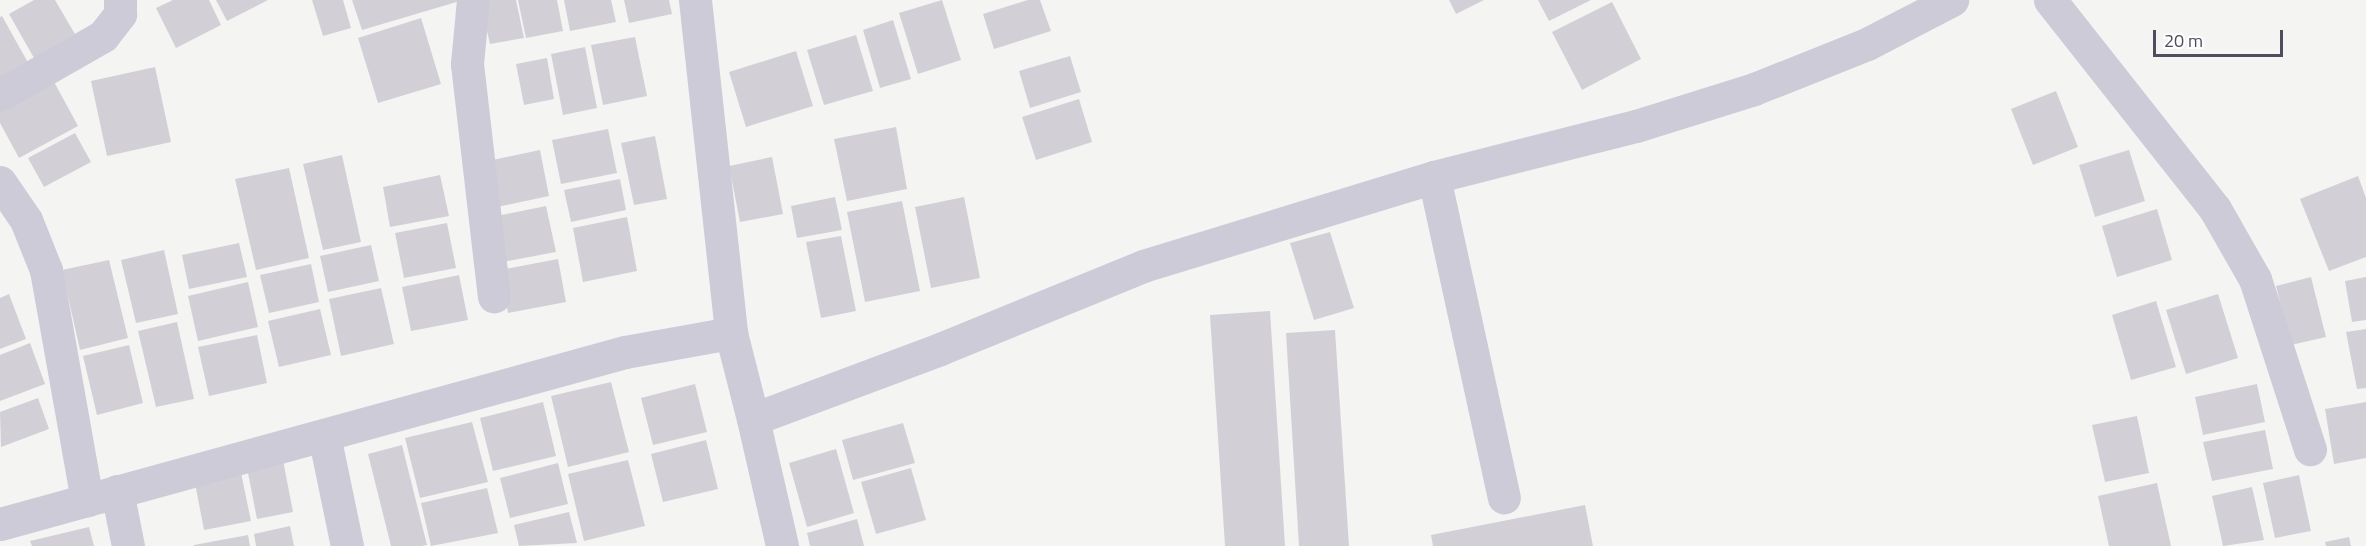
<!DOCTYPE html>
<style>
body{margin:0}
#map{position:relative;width:2366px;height:546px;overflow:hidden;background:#f4f4f3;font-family:"Titillium Web",sans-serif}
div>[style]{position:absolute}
.building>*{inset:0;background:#d2d0d6}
.minor>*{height:33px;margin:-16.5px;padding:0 16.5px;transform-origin:16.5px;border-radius:16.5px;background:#cdcbd8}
span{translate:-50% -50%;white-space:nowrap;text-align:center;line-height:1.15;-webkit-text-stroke:4.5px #fff;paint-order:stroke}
.scale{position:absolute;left:2153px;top:30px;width:130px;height:27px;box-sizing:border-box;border:3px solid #4f4c5e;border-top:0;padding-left:8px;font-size:18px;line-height:21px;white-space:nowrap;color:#4f4c5e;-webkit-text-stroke:4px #fff;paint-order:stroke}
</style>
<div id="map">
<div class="building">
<div style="clip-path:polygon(34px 0,55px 0,75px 34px,34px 58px,9px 14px)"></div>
<div style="clip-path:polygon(173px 0,209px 0,221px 25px,176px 48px,156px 8px)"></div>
<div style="clip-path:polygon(216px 0,268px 0,227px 21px)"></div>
<div style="clip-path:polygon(312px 0,343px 0,351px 28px,323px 36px)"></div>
<div style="clip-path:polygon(352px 0,460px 0,460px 1px,362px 30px)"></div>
<div style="clip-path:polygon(480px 0,516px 0,524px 38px,490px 44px)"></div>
<div style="clip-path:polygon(518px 0,557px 0,563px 31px,526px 38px)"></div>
<div style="clip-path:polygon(564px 0,611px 0,616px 22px,570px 31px)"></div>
<div style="clip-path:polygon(624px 0,669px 0,672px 14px,629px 23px)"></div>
<div style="clip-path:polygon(942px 0,961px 60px,918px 74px,899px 13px)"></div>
<div style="clip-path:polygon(1028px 0,1040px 0,1051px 31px,994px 49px,983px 14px)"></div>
<div style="clip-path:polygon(1449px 0,1484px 0,1456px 14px)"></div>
<div style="clip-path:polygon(1538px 0,1591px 0,1549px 21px)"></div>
<div style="clip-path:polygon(1612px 2px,1641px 59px,1582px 90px,1552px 32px)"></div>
<div style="clip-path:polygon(2px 16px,31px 68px,0 85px,0 17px)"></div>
<div style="clip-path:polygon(421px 18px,441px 84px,378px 103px,358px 38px)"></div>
<div style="clip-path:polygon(893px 20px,911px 79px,880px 88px,863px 30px)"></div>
<div style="clip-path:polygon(856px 35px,873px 91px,824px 105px,807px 50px)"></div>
<div style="clip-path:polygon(635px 37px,647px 96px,603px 105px,591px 45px)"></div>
<div style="clip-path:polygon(585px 47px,597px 108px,563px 115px,551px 54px)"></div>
<div style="clip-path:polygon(796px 51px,813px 106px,746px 127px,729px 72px)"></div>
<div style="clip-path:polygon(1070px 56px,1081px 92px,1030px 108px,1019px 71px)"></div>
<div style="clip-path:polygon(547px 58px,554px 99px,524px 105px,516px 64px)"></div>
<div style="clip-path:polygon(155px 67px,171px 142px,107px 156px,91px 81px)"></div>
<div style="clip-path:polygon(52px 78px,78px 126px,19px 158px,0 123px,0 105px)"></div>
<div style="clip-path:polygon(2056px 91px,2078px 147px,2033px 165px,2011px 109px)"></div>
<div style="clip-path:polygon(1079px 99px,1092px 142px,1036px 160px,1022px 117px)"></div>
<div style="clip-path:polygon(896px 127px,907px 189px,847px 201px,834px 139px)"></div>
<div style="clip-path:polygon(608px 129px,617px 173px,561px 184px,552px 140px)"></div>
<div style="clip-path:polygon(75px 133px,91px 162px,44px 187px,28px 158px)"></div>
<div style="clip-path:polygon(655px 136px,667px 199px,634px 205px,621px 143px)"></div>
<div style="clip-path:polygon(540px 150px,549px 196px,497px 207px,488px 161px)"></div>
<div style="clip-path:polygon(2129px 150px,2145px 201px,2095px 217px,2079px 165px)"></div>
<div style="clip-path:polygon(342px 155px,361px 242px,323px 250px,303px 164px)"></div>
<div style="clip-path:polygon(772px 157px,783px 214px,740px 222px,729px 166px)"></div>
<div style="clip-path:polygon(289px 168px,309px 258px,256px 270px,235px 179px)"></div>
<div style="clip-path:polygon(440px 175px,449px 216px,390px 227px,383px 187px)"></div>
<div style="clip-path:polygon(2358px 176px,2366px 198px,2366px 257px,2329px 271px,2300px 199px)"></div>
<div style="clip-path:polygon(620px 179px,626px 210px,571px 222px,564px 190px)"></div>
<div style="clip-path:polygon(835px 197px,842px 230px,797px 238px,791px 206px)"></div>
<div style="clip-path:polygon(964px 197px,980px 278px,931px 288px,915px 207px)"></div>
<div style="clip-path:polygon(902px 201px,920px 291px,865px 302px,847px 212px)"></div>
<div style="clip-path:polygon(546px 206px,556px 252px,497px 263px,487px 218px)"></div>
<div style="clip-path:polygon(2157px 209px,2172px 260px,2117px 277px,2102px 226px)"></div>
<div style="clip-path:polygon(627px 217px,637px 271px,583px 282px,573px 228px)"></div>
<div style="clip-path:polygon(447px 223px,456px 268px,404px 278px,395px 233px)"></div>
<div style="clip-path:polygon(1330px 232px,1354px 308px,1314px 320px,1290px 243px)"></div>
<div style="clip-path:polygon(841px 236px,856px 311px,821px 318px,806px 242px)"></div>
<div style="clip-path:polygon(239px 243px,247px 277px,189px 289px,182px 255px)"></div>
<div style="clip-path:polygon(371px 245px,379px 281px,328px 292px,320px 256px)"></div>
<div style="clip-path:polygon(164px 250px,178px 314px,136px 323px,121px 260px)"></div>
<div style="clip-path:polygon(558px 259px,566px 302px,508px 313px,500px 270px)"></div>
<div style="clip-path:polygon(109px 260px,128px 338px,80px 350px,62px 270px)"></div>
<div style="clip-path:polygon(311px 264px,319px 302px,269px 313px,260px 275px)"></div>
<div style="clip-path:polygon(459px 275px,468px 320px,411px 331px,402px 287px)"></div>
<div style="clip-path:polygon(2311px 277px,2326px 337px,2291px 345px,2276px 286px)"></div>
<div style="clip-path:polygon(2366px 277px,2366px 320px,2352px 322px,2345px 281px)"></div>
<div style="clip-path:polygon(248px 282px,258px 327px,198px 341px,188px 296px)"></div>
<div style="clip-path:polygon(381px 288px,394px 344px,341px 356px,329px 299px)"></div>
<div style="clip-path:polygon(9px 294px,26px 339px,0 349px,0 298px)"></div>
<div style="clip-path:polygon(2218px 294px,2238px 358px,2186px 374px,2166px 310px)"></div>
<div style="clip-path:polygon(2156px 301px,2176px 367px,2131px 380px,2112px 315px)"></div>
<div style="clip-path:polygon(320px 309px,331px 355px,279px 367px,268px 321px)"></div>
<div style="clip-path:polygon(1270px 311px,1285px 546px,1225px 546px,1210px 315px)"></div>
<div style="clip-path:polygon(177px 322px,194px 399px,156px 407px,138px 331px)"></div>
<div style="clip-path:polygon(2366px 329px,2366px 388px,2357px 389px,2346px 332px)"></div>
<div style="clip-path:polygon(1335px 330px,1349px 546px,1299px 546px,1286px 333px)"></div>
<div style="clip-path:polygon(257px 335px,267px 383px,209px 396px,198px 347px)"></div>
<div style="clip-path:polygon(30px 343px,45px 384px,0 401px,0 355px)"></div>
<div style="clip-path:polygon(129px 345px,143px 403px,97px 415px,83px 356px)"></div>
<div style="clip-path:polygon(611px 382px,629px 452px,568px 467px,551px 396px)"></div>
<div style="clip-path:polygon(695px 384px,707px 432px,653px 445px,641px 398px)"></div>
<div style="clip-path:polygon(2257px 384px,2265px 422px,2203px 435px,2195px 397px)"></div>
<div style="clip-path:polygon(38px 398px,49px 429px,1px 447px,0 412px)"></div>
<div style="clip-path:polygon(543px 402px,556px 456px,493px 471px,480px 418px)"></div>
<div style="clip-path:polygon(2366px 402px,2366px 458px,2334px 464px,2325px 409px)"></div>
<div style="clip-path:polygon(2137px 416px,2149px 473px,2105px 482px,2092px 425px)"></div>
<div style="clip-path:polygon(472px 422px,488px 482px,420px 498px,405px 438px)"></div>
<div style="clip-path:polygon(903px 423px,915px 463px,853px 480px,842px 440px)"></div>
<div style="clip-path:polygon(2265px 430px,2273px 469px,2212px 481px,2203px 442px)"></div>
<div style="clip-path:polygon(706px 440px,718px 489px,663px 502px,651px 454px)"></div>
<div style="clip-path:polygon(402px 445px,427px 545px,421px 546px,391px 546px,368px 454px)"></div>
<div style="clip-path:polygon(836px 449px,854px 513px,807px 527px,789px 463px)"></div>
<div style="clip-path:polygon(283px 460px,293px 512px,257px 519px,247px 468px)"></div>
<div style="clip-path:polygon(628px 460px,645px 526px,584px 541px,568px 474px)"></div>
<div style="clip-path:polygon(558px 463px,568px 504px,510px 518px,500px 478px)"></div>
<div style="clip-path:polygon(240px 468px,251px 521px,204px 530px,194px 478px)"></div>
<div style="clip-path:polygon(911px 468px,926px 520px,876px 534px,861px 482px)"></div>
<div style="clip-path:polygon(2299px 475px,2311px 531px,2275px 538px,2263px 483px)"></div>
<div style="clip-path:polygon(2157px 483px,2171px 546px,2109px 546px,2098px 496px)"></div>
<div style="clip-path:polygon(2252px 487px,2264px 540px,2223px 546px,2212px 496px)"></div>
<div style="clip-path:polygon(487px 488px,498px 533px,431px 546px,421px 503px)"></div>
<div style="clip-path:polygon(1585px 505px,1593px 546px,1433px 546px,1431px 535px)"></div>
<div style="clip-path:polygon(569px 512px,577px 543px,519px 546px,514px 525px)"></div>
<div style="clip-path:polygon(857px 519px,864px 546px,810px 546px,807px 533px)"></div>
<div style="clip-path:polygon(290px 526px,294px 546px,256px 546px,254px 534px)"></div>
<div style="clip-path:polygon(89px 527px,94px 546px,32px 546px,30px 541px)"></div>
<div style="clip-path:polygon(248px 535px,250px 546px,194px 546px,194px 545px)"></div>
<div style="clip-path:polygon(2349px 537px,2351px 546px,2326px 546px,2325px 542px)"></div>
</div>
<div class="minor">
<div style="left:473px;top:0;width:64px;rotate:95.4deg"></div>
<div style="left:467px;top:64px;width:234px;rotate:83.4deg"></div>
<div style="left:695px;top:0;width:335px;rotate:83.8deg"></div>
<div style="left:2050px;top:0;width:266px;rotate:51.7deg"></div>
<div style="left:2215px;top:209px;width:81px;rotate:60.3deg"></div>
<div style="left:2255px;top:279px;width:179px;rotate:72.1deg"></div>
<div style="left:0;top:95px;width:119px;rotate:-29.8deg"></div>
<div style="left:103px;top:36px;width:28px;rotate:-52deg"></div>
<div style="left:120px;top:14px;width:14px;rotate:-90deg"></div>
<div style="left:1434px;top:177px;width:328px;rotate:77.7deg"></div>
<div style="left:0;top:182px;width:46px;rotate:55.6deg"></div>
<div style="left:26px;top:220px;width:54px;rotate:68.2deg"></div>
<div style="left:46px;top:270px;width:234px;rotate:79.9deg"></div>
<div style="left:753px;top:419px;width:130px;rotate:77.1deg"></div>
<div style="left:324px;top:435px;width:113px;rotate:78.3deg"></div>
<div style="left:117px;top:491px;width:56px;rotate:78.7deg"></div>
<div style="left:0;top:524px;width:648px;rotate:-15.39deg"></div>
<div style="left:625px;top:352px;width:108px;rotate:-10.2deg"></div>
<div style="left:731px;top:333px;width:89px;rotate:75.7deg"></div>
<div style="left:753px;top:419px;width:200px;rotate:-20.5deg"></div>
<div style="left:940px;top:349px;width:219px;rotate:-22.2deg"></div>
<div style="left:1143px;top:266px;width:304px;rotate:-17deg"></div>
<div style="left:1434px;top:177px;width:208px;rotate:-14.2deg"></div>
<div style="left:1636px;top:126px;width:124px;rotate:-17.4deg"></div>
<div style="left:1754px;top:89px;width:122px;rotate:-21.7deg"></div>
<div style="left:1867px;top:44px;width:96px;rotate:-27.4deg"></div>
</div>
<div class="scale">20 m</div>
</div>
